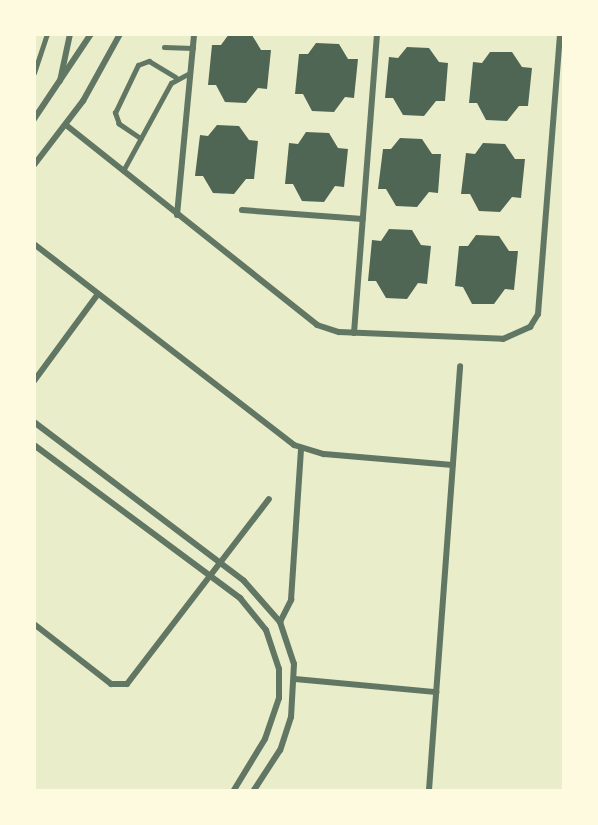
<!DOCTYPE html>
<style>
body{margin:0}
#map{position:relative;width:598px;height:825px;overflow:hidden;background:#e9edc9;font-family:Raleway,sans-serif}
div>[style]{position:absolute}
.building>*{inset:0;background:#4f6655}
.service>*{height:4.5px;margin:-2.25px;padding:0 2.25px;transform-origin:2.25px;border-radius:2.25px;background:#617663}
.minor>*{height:6px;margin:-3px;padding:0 3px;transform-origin:3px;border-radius:3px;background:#617663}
span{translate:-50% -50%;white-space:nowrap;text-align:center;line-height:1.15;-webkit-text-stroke:4.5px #fefae0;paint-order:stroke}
.frame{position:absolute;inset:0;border:36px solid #fefae0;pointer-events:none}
</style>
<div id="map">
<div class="building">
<div style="clip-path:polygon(229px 34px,252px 35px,261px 50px,271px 50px,267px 89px,258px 88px,246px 103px,225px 102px,216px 85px,208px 85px,212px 45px,221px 45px)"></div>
<div style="clip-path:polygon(316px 43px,339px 44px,348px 59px,358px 59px,354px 98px,345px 97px,334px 112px,312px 111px,303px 94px,295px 94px,299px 54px,308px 54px)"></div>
<div style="clip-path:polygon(407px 47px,429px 48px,439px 62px,448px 63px,445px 101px,436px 101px,424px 116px,403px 115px,393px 98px,385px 98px,389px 57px,398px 58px)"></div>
<div style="clip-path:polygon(490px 52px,512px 52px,522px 67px,532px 68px,528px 106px,519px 106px,507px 121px,486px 120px,477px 103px,469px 103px,473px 62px,482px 63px)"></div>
<div style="clip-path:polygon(217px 125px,239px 126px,249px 140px,258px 141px,254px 179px,246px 179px,234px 194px,213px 193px,203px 176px,195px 176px,200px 135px,208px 136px)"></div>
<div style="clip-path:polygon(306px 132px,329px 133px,338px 148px,348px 149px,344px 187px,335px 186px,324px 202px,302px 201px,293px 184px,285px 184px,289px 143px,298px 144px)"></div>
<div style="clip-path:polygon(400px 138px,422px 139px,432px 154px,441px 154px,438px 193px,429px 192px,417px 207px,396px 206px,386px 189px,378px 189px,383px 149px,391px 149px)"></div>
<div style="clip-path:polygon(483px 143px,505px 144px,515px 159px,525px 159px,521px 198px,512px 197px,500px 212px,479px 211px,470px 194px,461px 194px,466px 153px,475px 154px)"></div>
<div style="clip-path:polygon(389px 229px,412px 230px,421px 245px,431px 246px,427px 284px,418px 283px,407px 299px,386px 298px,376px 281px,368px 281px,372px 240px,381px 241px)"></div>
<div style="clip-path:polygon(476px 235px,499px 236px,509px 251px,518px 251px,514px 290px,505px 289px,494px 304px,472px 304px,463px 287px,455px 286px,459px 246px,468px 246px)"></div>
</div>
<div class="service">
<div style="left:164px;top:47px;width:29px;rotate:2deg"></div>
<div style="left:34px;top:73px;width:41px;rotate:-71.6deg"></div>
<div style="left:141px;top:139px;width:27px;rotate:-146deg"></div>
<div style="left:119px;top:124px;width:12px;rotate:-110deg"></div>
<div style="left:115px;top:113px;width:53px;rotate:-64.4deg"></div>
<div style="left:138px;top:65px;width:12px;rotate:-20deg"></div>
<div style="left:149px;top:61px;width:31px;rotate:31deg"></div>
<div style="left:123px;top:171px;width:100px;rotate:-61.4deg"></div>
<div style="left:171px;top:83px;width:21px;rotate:-28deg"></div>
</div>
<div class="minor">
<div style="left:60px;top:81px;width:48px;rotate:-78deg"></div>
<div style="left:34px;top:119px;width:102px;rotate:-56.2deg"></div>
<div style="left:66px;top:125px;width:321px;rotate:38.5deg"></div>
<div style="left:317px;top:325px;width:23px;rotate:18deg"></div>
<div style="left:339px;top:332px;width:164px;rotate:2.4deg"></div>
<div style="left:503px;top:339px;width:30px;rotate:-24deg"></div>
<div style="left:530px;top:327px;width:15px;rotate:-58deg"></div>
<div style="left:538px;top:314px;width:281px;rotate:-85.5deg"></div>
<div style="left:34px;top:165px;width:81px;rotate:-52.6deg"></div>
<div style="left:83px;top:101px;width:77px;rotate:-61.1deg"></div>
<div style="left:242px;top:210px;width:121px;rotate:4.3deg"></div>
<div style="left:177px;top:215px;width:182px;rotate:-84.6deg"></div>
<div style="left:34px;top:244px;width:329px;rotate:37.7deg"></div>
<div style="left:294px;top:445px;width:31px;rotate:17deg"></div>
<div style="left:324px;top:454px;width:129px;rotate:4.9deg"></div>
<div style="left:354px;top:333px;width:300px;rotate:-85.6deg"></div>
<div style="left:34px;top:381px;width:108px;rotate:-53.7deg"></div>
<div style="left:34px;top:422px;width:263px;rotate:37.1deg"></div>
<div style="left:244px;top:581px;width:55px;rotate:48.7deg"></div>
<div style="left:280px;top:622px;width:44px;rotate:71.6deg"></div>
<div style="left:294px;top:664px;width:53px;rotate:93.2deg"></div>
<div style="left:291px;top:717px;width:35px;rotate:108deg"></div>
<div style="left:280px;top:750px;width:48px;rotate:123deg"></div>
<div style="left:34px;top:445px;width:257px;rotate:36.6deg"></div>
<div style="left:240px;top:598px;width:41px;rotate:50.9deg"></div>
<div style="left:266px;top:630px;width:41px;rotate:71.6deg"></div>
<div style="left:279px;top:669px;width:29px;rotate:90deg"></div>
<div style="left:279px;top:698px;width:43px;rotate:108.9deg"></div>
<div style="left:265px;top:739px;width:60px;rotate:121.3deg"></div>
<div style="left:280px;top:622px;width:25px;rotate:-63deg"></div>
<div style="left:291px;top:600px;width:152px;rotate:-86.2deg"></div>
<div style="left:34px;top:624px;width:98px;rotate:37.9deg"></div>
<div style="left:111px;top:684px;width:16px"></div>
<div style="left:127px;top:684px;width:233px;rotate:-52.5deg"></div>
<div style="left:295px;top:679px;width:142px;rotate:5.3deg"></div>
<div style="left:429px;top:790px;width:425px;rotate:-85.8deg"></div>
</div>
<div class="frame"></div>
</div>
